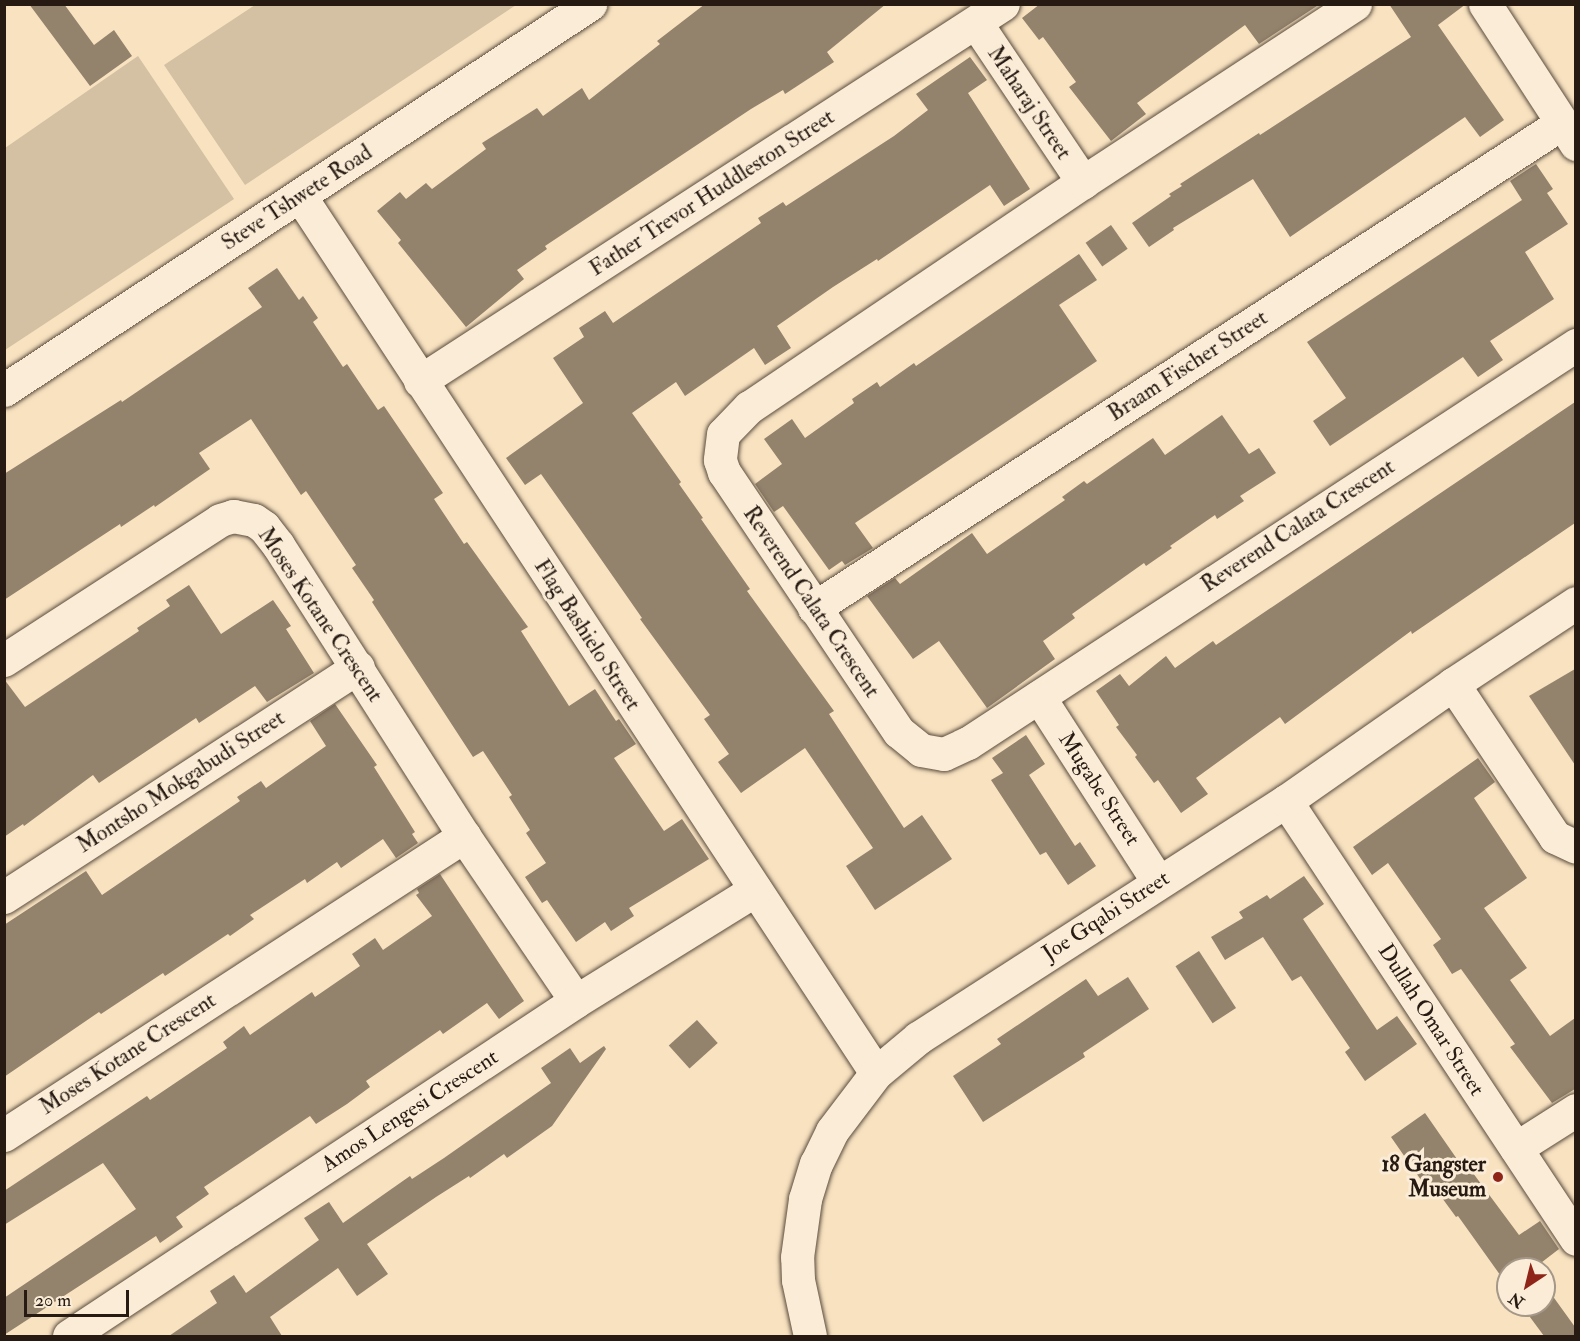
<!DOCTYPE html>
<style>
body{margin:0}
#map{position:relative;width:1580px;height:1341px;overflow:hidden;background:#f8e2c0;font-family:"IM FELL Double Pica",serif}
div>[style]{position:absolute}
.green>*{inset:0;background:#d4c0a2}
.building>*{inset:0;background:#93826c;transform-origin:0 0}
.roads{filter:drop-shadow(0 0 2px #5a4c3e) drop-shadow(0 0 2px #5a4c3e)}
.street>*{height:33px;margin:-16.5px;padding:0 16.5px;transform-origin:16.5px;border-radius:16.5px;background:#faecd6}
.dots>*{width:16px;height:16px;translate:-50% -50%;box-sizing:border-box;border:3px solid #faecd6;border-radius:50%}
span{translate:-50% -50%;white-space:nowrap;text-align:center;line-height:1.15;-webkit-text-stroke:6px #faecd6;paint-order:stroke}
.street-label{font-size:22px;color:#261a12}
.poi-label{font-size:22px;color:#261a12;font-weight:700}
.right{translate:-100% -50%;text-align:right}
.frame{position:absolute;inset:0;border:6px solid #261a12;pointer-events:none}
.north{position:absolute;left:1496px;top:1257px;width:60px;height:60px;box-sizing:border-box;background:#faecd6;border:2px solid #a59888;border-radius:50%;rotate:215deg;font-size:16px;font-weight:700;line-height:24px;text-align:center;color:#261a12}
.north::after{content:'';display:block;margin:auto;width:21px;height:27px;background:#8f2418;clip-path:polygon(50% 0,100% 100%,50% 72%,0 100%)}
.scale{position:absolute;left:24px;top:1290px;width:105px;height:27px;box-sizing:border-box;border:3px solid #261a12;border-top:0;padding-left:8px;font-size:18px;line-height:21px;white-space:nowrap;color:#261a12;-webkit-text-stroke:4px #faecd6;paint-order:stroke}
</style>
<div id="map">
<div class="green">
<div style="clip-path:polygon(255px 5px,255px 4px,516px 5px,245px 185px,164px 65px)"></div>
<div style="clip-path:polygon(138px 56px,234px 199px,5px 350px,5px 148px)"></div>
</div>
<div class="building">
<div style="clip-path:polygon(29px 4px,64px 4px,94px 45px,114px 30px,132px 56px,90px 86px)"></div>
<div style="clip-path:polygon(705px 4px,886px 4px,827px 52px,834px 62px,785px 94px,783px 90px,751px 109px,545px 246px,547px 249px,517px 270px,524px 279px,466px 327px,398px 243px,401px 240px,377px 211px,400px 192px,406px 199px,426px 183px,432px 189px,486px 149px,482px 143px,537px 108px,543px 116px,582px 88px,589px 100px,660px 44px,657px 41px)"></div>
<div style="clip-path:polygon(1040px 4px,1320px 4px,1259px 44px,1245px 25px,1137px 103px,1146px 114px,1111px 141px,1069px 87px,1076px 82px,1043px 37px,1039px 40px,1022px 18px)"></div>
<div style="clip-path:polygon(1389px 4px,1466px 4px,1438px 25px,1504px 120px,1480px 137px,1465px 117px,1290px 237px,1253px 179px,1173px 228px,1174px 230px,1149px 247px,1132px 223px,1171px 196px,1169px 194px,1182px 186px,1180px 184px,1259px 133px,1260px 135px,1411px 37px)"></div>
<div style="clip-path:polygon(970px 57px,987px 80px,968px 93px,1030px 189px,1004px 206px,990px 185px,878px 261px,877px 259px,833px 287px,777px 326px,791px 348px,765px 365px,754px 348px,685px 396px,676px 382px,632px 413px,681px 482px,679px 484px,703px 518px,701px 519px,750px 589px,747px 591px,834px 711px,829px 714px,904px 828px,922px 815px,952px 859px,875px 910px,846px 866px,873px 848px,805px 748px,741px 793px,718px 762px,729px 754px,704px 719px,710px 715px,640px 619px,642px 618px,575px 522px,541px 474px,525px 485px,506px 458px,583px 403px,553px 358px,584px 337px,579px 328px,605px 311px,613px 323px,761px 223px,758px 218px,783px 202px,786px 206px,894px 136px,928px 110px,916px 94px)"></div>
<div style="clip-path:polygon(1536px 164px,1553px 189px,1547px 193px,1568px 224px,1525px 252px,1554px 299px,1490px 341px,1503px 360px,1478px 377px,1463px 357px,1330px 446px,1313px 421px,1346px 398px,1307px 342px,1522px 200px,1510px 181px)"></div>
<div style="left:1111px;top:225px;width:29px;height:31px;rotate:55deg"></div>
<div style="clip-path:polygon(1079px 254px,1097px 280px,1059px 305px,1097px 361px,855px 523px,873px 548px,845px 565px,842px 561px,829px 570px,783px 506px,774px 512px,755px 484px,782px 464px,764px 439px,792px 419px,805px 438px,854px 403px,852px 399px,877px 382px,880px 387px,914px 363px,916px 366px)"></div>
<div style="clip-path:polygon(277px 268px,299px 300px,303px 296px,318px 318px,313px 322px,343px 367px,347px 364px,378px 410px,384px 406px,443px 493px,434px 499px,464px 544px,467px 542px,528px 627px,521px 631px,569px 706px,595px 689px,616px 721px,619px 719px,636px 744px,614px 758px,664px 831px,682px 819px,709px 859px,629px 908px,634px 916px,611px 931px,605px 922px,576px 942px,547px 900px,542px 903px,525px 877px,546px 863px,526px 833px,530px 830px,509px 797px,512px 795px,483px 751px,473px 757px,372px 602px,374px 600px,352px 568px,356px 565px,306px 491px,301px 495px,251px 419px,199px 453px,210px 469px,155px 507px,154px 505px,121px 527px,120px 524px,4px 600px,4px 474px,121px 400px,122px 402px,262px 307px,248px 288px)"></div>
<div style="clip-path:polygon(1575px 402px,1575px 523px,1412px 634px,1411px 631px,1285px 724px,1280px 717px,1196px 778px,1208px 794px,1181px 813px,1158px 780px,1154px 783px,1135px 757px,1137px 755px,1116px 727px,1119px 725px,1096px 691px,1120px 674px,1129px 686px,1166px 656px,1175px 668px,1213px 641px,1216px 645px)"></div>
<div style="clip-path:polygon(1222px 415px,1249px 454px,1259px 448px,1276px 473px,1240px 496px,1244px 501px,1217px 519px,1215px 515px,1170px 546px,1172px 548px,1146px 566px,1144px 563px,1072px 614px,1075px 618px,1043px 641px,1055px 659px,987px 708px,939px 641px,913px 659px,867px 596px,895px 578px,900px 584px,972px 533px,987px 554px,1065px 500px,1062px 497px,1084px 481px,1087px 484px,1153px 438px,1165px 455px)"></div>
<div style="clip-path:polygon(189px 585px,221px 634px,273px 600px,291px 626px,286px 629px,314px 673px,267px 702px,255px 686px,199px 723px,196px 718px,99px 783px,93px 775px,24px 826px,23px 824px,4px 837px,4px 679px,25px 707px,139px 631px,137px 628px,170px 606px,166px 600px)"></div>
<div style="clip-path:polygon(1575px 669px,1575px 765px,1529px 696px)"></div>
<div style="clip-path:polygon(335px 704px,377px 765px,374px 767px,415px 832px,412px 834px,418px 843px,396px 858px,383px 839px,341px 868px,337px 862px,307px 883px,305px 879px,250px 915px,254px 919px,230px 936px,228px 934px,165px 976px,163px 973px,101px 1014px,99px 1012px,4px 1077px,4px 925px,86px 871px,102px 895px,240px 801px,237px 797px,261px 781px,266px 788px,326px 746px,310px 721px)"></div>
<div style="clip-path:polygon(1026px 735px,1045px 764px,1029px 775px,1075px 846px,1080px 842px,1096px 866px,1068px 885px,1046px 852px,1040px 855px,991px 780px,1003px 773px,992px 758px)"></div>
<div style="clip-path:polygon(1478px 758px,1495px 782px,1474px 798px,1527px 878px,1484px 908px,1527px 968px,1510px 980px,1550px 1036px,1575px 1018px,1575px 1089px,1552px 1103px,1510px 1047px,1515px 1044px,1461px 969px,1452px 974px,1433px 945px,1441px 939px,1388px 863px,1372px 875px,1353px 847px)"></div>
<div style="clip-path:polygon(440px 874px,524px 1001px,499px 1019px,487px 1003px,443px 1034px,440px 1030px,366px 1081px,370px 1087px,347px 1104px,316px 1124px,310px 1116px,204px 1187px,209px 1194px,176px 1217px,183px 1227px,160px 1243px,156px 1236px,4px 1335px,4px 1298px,136px 1209px,103px 1163px,4px 1225px,4px 1191px,147px 1096px,150px 1100px,227px 1048px,223px 1042px,244px 1026px,250px 1035px,312px 992px,315px 997px,360px 966px,352px 954px,375px 938px,383px 950px,432px 916px,416px 895px,419px 893px,417px 889px)"></div>
<div style="clip-path:polygon(1304px 876px,1324px 904px,1303px 919px,1377px 1030px,1397px 1016px,1417px 1044px,1365px 1081px,1345px 1052px,1350px 1048px,1301px 976px,1292px 981px,1263px 937px,1225px 960px,1211px 937px,1243px 918px,1239px 912px,1267px 895px,1270px 899px)"></div>
<div style="left:1199px;top:951px;width:68px;height:28px;rotate:57deg"></div>
<div style="clip-path:polygon(1128px 977px,1149px 1009px,1083px 1053px,1085px 1057px,983px 1122px,953px 1076px,1001px 1044px,997px 1039px,1086px 979px,1098px 996px)"></div>
<div style="left:697px;top:1020px;width:31px;height:38px;rotate:48deg"></div>
<div style="clip-path:polygon(604px 1046px,606px 1049px,552px 1126px,507px 1158px,504px 1154px,470px 1178px,469px 1176px,436px 1197px,367px 1244px,388px 1274px,357px 1296px,338px 1268px,270px 1317px,282px 1336px,169px 1336px,217px 1303px,210px 1291px,234px 1275px,246px 1293px,319px 1240px,304px 1218px,329px 1202px,343px 1223px,410px 1176px,412px 1179px,444px 1158px,551px 1083px,541px 1068px,570px 1048px,580px 1063px)"></div>
<div style="clip-path:polygon(1425px 1113px,1466px 1172px,1470px 1169px,1519px 1235px,1540px 1221px,1559px 1249px,1533px 1269px,1508px 1269px,1508px 1286px,1458px 1216px,1456px 1217px,1426px 1176px,1421px 1180px,1391px 1137px)"></div>
<div style="clip-path:polygon(1544px 1284px,1575px 1327px,1575px 1336px,1544px 1336px,1521px 1305px,1544px 1305px)"></div>
</div>
<div class="roads">
<div class="street">
<div style="left:1355px;top:4px;width:325px;rotate:146.8deg"></div>
<div style="left:1083px;top:182px;width:403px;rotate:146deg"></div>
<div style="left:749px;top:407px;width:37px;rotate:134deg"></div>
<div style="left:723px;top:434px;width:26px;rotate:97deg"></div>
<div style="left:720px;top:460px;width:13px;rotate:72deg"></div>
<div style="left:724px;top:472px;width:313px;rotate:56.1deg"></div>
<div style="left:899px;top:732px;width:28px;rotate:39deg"></div>
<div style="left:921px;top:750px;width:23px;rotate:10deg"></div>
<div style="left:944px;top:754px;width:26px;rotate:-25deg"></div>
<div style="left:968px;top:743px;width:727px;rotate:-33.21deg"></div>
<div style="left:1485px;top:4px;width:167px;rotate:57deg"></div>
<div style="left:976px;top:23px;width:192px;rotate:56.1deg"></div>
<div style="left:300px;top:196px;width:1049px;rotate:56.7deg"></div>
<div style="left:420px;top:381px;width:694px;rotate:-32.89deg"></div>
<div style="left:4px;top:390px;width:702px;rotate:-33.37deg"></div>
<div style="left:814px;top:608px;width:891px;rotate:-32.96deg"></div>
<div style="left:4px;top:660px;width:257px;rotate:-32.9deg"></div>
<div style="left:220px;top:520px;width:14px;rotate:-17deg"></div>
<div style="left:233px;top:516px;width:21px;rotate:11deg"></div>
<div style="left:254px;top:520px;width:12px;rotate:35deg"></div>
<div style="left:264px;top:527px;width:23px;rotate:52deg"></div>
<div style="left:278px;top:545px;width:345px;rotate:57.4deg"></div>
<div style="left:464px;top:836px;width:199px;rotate:55.8deg"></div>
<div style="left:1453px;top:684px;width:184px;rotate:56.3deg"></div>
<div style="left:1555px;top:837px;width:23px;rotate:25deg"></div>
<div style="left:1039px;top:697px;width:220px;rotate:57.2deg"></div>
<div style="left:1286px;top:801px;width:525px;rotate:56.49deg"></div>
<div style="left:4px;top:897px;width:422px;rotate:-33deg"></div>
<div style="left:4px;top:1135px;width:549px;rotate:-33.02deg"></div>
<div style="left:1516px;top:1148px;width:71px;rotate:-32.3deg"></div>
<div style="left:69px;top:1336px;width:608px;rotate:-33.45deg"></div>
<div style="left:576px;top:1001px;width:211px;rotate:-31.8deg"></div>
<div style="left:810px;top:1336px;width:57px;rotate:-102.1deg"></div>
<div style="left:798px;top:1280px;width:23px;rotate:-92deg"></div>
<div style="left:797px;top:1257px;width:59px;rotate:-82.1deg"></div>
<div style="left:805px;top:1199px;width:37px;rotate:-73deg"></div>
<div style="left:816px;top:1164px;width:37px;rotate:-64deg"></div>
<div style="left:832px;top:1131px;width:73px;rotate:-52.8deg"></div>
<div style="left:876px;top:1073px;width:55px;rotate:-39.8deg"></div>
<div style="left:918px;top:1038px;width:438px;rotate:-32.8deg"></div>
<div style="left:1286px;top:801px;width:204px;rotate:-35deg"></div>
<div style="left:1453px;top:684px;width:147px;rotate:-33.4deg"></div>
</div>
</div>
<div class="dots">
<div style="left:1498px;top:1177px;background:#8f2418"></div>
</div>
<div class="street-label">
<span style="left:1029px;top:103px;rotate:56deg">Maharaj Street</span>
<span style="left:712px;top:193px;rotate:-33deg">Father Trevor Huddleston Street</span>
<span style="left:297px;top:198px;rotate:-33deg">Steve Tshwete Road</span>
<span style="left:1188px;top:366px;rotate:-33deg">Braam Fischer Street</span>
<span style="left:1298px;top:526px;rotate:-33deg">Reverend Calata Crescent</span>
<span style="left:811px;top:602px;rotate:56deg">Reverend Calata Crescent</span>
<span style="left:320px;top:615px;rotate:56deg">Moses Kotane Crescent</span>
<span style="left:587px;top:635px;rotate:57deg">Flag Bashielo Street</span>
<span style="left:181px;top:782px;rotate:-33deg">Montsho Mokgabudi Street</span>
<span style="left:1099px;top:789px;rotate:57deg">Mugabe Street</span>
<span style="left:1106px;top:916px;rotate:-33deg">Joe Gqabi Street</span>
<span style="left:1431px;top:1020px;rotate:57deg">Dullah Omar Street</span>
<span style="left:128px;top:1054px;rotate:-33deg">Moses Kotane Crescent</span>
<span style="left:410px;top:1111px;rotate:-33deg">Amos Lengesi Crescent</span>
</div>
<div class="poi-label">
<span class="right" style="left:1486px;top:1177px">18 Gangster<br>Museum</span>
</div>
<div class="frame"></div>
<div class="north">N</div>
<div class="scale">20 m</div>
</div>
